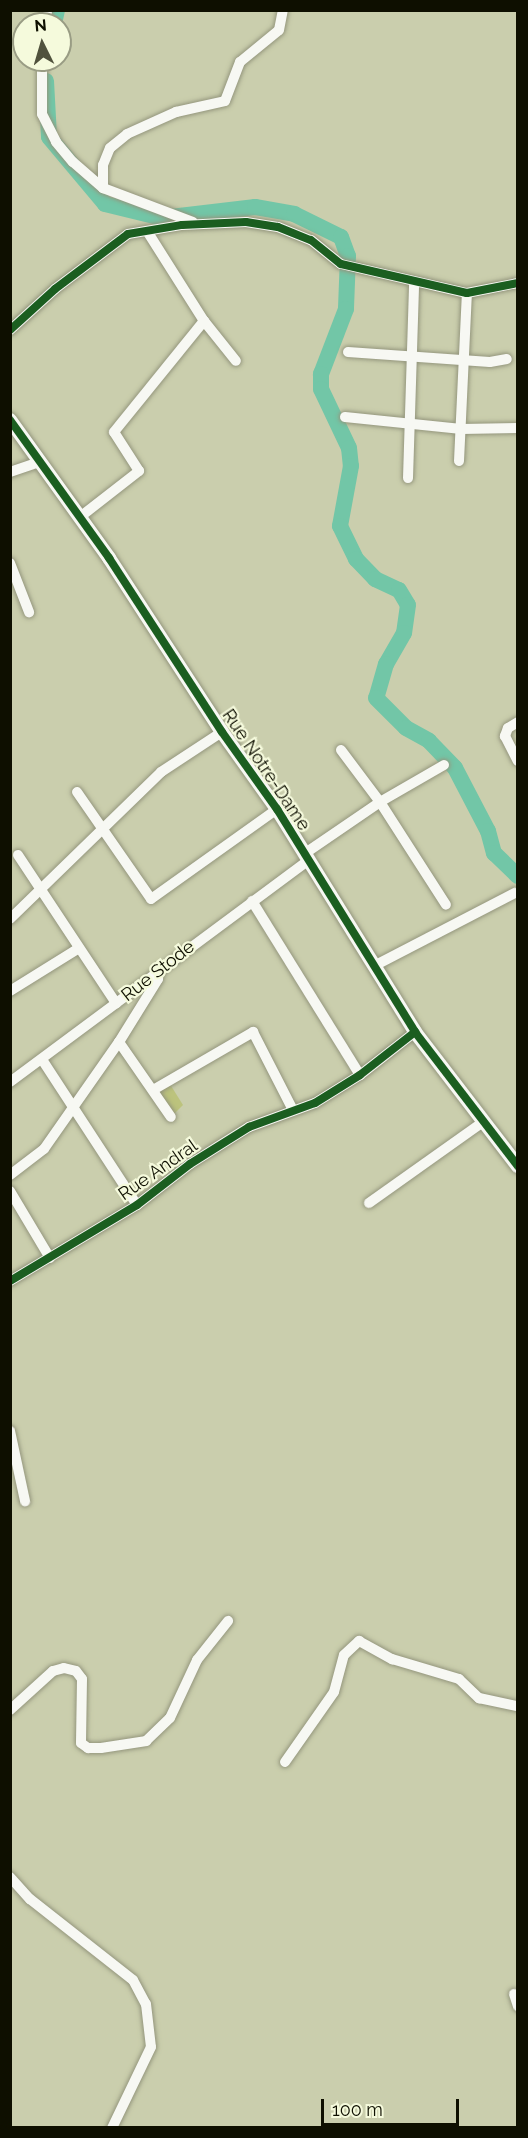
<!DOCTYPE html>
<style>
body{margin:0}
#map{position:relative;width:528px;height:2138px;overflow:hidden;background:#cacead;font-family:Raleway,sans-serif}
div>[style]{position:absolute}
.green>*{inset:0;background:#bcc37d}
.river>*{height:16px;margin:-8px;padding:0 8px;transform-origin:8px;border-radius:8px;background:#72c6a7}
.roads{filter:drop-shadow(0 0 2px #94967d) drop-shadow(0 0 2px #94967d)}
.minor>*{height:10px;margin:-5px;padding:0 5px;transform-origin:5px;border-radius:5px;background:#f7f8f3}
.tertiary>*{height:14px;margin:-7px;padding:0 7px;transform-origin:7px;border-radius:7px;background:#f7f8f3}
.cycleway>*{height:8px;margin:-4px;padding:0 4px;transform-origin:4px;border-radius:4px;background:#1b5e20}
span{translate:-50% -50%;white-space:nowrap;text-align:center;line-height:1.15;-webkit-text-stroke:4.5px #f5fadc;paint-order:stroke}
.street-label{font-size:18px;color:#0e0f00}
.frame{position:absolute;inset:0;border:12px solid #0e0f00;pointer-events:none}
.north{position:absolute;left:12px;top:12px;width:60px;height:60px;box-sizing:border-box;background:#f5fadc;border:2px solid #999c84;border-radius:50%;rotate:355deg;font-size:16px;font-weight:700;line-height:24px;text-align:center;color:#0e0f00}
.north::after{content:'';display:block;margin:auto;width:21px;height:27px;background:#50523d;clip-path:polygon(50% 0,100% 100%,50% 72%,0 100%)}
.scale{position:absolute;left:321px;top:2099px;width:138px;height:27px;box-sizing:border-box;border:3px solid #0e0f00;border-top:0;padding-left:8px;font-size:18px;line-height:21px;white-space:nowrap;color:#0e0f00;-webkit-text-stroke:4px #f5fadc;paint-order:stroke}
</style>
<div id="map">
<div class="green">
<div style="clip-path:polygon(168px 1081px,183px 1105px,171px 1117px,153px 1090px)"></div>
</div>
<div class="river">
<div style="left:54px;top:24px;width:14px;rotate:-78deg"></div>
<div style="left:46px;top:81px;width:56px;rotate:86.9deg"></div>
<div style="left:49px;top:137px;width:87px;rotate:50.1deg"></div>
<div style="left:105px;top:204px;width:59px;rotate:13.8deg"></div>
<div style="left:162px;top:218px;width:94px;rotate:-6.7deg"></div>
<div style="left:255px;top:207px;width:40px;rotate:10deg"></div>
<div style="left:294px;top:214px;width:52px;rotate:26.1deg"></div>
<div style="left:341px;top:237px;width:20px;rotate:70deg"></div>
<div style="left:348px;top:256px;width:53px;rotate:92.2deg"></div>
<div style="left:346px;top:309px;width:70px;rotate:111deg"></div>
<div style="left:321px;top:374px;width:15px;rotate:90deg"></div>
<div style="left:321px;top:389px;width:65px;rotate:64.6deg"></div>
<div style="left:349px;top:448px;width:18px;rotate:84deg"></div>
<div style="left:351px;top:466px;width:61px;rotate:100.4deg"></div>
<div style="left:340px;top:526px;width:37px;rotate:64deg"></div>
<div style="left:356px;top:559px;width:28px;rotate:46deg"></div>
<div style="left:375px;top:579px;width:26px;rotate:25deg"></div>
<div style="left:399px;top:590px;width:17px;rotate:59deg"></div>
<div style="left:408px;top:605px;width:28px;rotate:98deg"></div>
<div style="left:404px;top:633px;width:36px;rotate:120deg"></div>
<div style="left:386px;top:664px;width:35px;rotate:106deg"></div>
<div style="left:376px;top:698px;width:42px;rotate:45deg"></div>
<div style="left:406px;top:728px;width:26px;rotate:29deg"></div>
<div style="left:429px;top:741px;width:37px;rotate:46deg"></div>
<div style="left:455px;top:768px;width:71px;rotate:62.4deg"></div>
<div style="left:488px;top:831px;width:23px;rotate:75deg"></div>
<div style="left:494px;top:853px;width:33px;rotate:44deg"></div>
</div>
<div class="roads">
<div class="minor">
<div style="left:46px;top:24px;width:14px;rotate:-86deg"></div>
<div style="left:42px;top:60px;width:54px;rotate:90deg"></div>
<div style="left:42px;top:114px;width:31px;rotate:63deg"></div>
<div style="left:56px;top:142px;width:26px;rotate:50deg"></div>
<div style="left:73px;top:162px;width:40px;rotate:41deg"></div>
<div style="left:103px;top:188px;width:96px;rotate:20.7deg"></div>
<div style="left:103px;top:188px;width:23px;rotate:-90deg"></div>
<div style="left:103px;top:165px;width:18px;rotate:-68deg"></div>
<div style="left:110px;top:148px;width:22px;rotate:-39deg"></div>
<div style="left:127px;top:134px;width:54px;rotate:-24.2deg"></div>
<div style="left:176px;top:112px;width:50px;rotate:-12.7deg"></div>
<div style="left:225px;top:101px;width:42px;rotate:-69deg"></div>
<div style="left:240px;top:62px;width:50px;rotate:-39.4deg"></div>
<div style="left:279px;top:30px;width:20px;rotate:-79deg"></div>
<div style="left:147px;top:231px;width:107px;rotate:57.7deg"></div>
<div style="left:204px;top:321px;width:51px;rotate:51.3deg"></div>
<div style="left:10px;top:330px;width:61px;rotate:-42.3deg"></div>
<div style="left:55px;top:289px;width:91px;rotate:-37deg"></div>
<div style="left:128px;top:234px;width:55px;rotate:-9.5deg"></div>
<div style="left:182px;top:225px;width:64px;rotate:-2.7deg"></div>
<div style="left:246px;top:222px;width:32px;rotate:9deg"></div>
<div style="left:278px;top:227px;width:35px;rotate:22deg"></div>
<div style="left:311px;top:240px;width:38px;rotate:39deg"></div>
<div style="left:341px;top:264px;width:129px;rotate:13deg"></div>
<div style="left:467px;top:293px;width:52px;rotate:-11.1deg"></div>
<div style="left:348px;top:352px;width:142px;rotate:4deg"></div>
<div style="left:490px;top:362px;width:17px;rotate:-10deg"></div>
<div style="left:345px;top:417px;width:117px;rotate:5.9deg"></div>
<div style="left:461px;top:429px;width:57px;rotate:-1deg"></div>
<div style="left:459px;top:461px;width:168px;rotate:-87.3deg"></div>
<div style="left:10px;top:472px;width:31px;rotate:-19deg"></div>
<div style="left:408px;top:478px;width:196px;rotate:-88.2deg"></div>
<div style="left:80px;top:517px;width:75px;rotate:-37.9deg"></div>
<div style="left:139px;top:471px;width:46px;rotate:-122.7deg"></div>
<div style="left:114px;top:432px;width:143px;rotate:-51deg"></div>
<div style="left:10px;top:563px;width:53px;rotate:68.8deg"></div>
<div style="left:518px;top:722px;width:12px;rotate:149deg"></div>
<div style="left:508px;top:728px;width:9px;rotate:111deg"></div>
<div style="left:505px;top:736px;width:28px;rotate:63deg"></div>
<div style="left:444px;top:765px;width:74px;rotate:150deg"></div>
<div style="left:380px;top:802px;width:122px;rotate:57.3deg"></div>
<div style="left:77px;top:792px;width:130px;rotate:55.3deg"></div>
<div style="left:151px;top:899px;width:155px;rotate:-35.5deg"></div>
<div style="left:304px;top:854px;width:92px;rotate:-34.4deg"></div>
<div style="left:380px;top:802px;width:65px;rotate:-126.9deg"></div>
<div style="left:18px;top:855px;width:178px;rotate:56.5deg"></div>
<div style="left:252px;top:901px;width:205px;rotate:58.2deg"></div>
<div style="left:10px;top:919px;width:211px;rotate:-44.2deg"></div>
<div style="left:161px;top:772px;width:73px;rotate:-33.3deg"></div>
<div style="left:374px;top:966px;width:159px;rotate:-27.4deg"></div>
<div style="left:10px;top:991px;width:81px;rotate:-31.9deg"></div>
<div style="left:119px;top:1042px;width:91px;rotate:55.3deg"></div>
<div style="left:43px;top:1061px;width:172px;rotate:56.9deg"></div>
<div style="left:10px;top:1082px;width:371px;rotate:-36.6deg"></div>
<div style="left:153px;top:1090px;width:116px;rotate:-30.1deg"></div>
<div style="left:253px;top:1032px;width:88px;rotate:62.9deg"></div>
<div style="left:10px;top:1175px;width:43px;rotate:-37.4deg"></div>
<div style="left:44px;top:1149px;width:131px;rotate:-55deg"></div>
<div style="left:119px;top:1042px;width:74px;rotate:-58.2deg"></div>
<div style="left:158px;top:979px;width:10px;rotate:-84deg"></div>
<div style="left:10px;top:1191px;width:78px;rotate:59.2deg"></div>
<div style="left:369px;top:1203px;width:140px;rotate:-35.4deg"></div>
<div style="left:10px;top:1281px;width:148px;rotate:-30.9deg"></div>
<div style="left:137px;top:1205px;width:67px;rotate:-37.7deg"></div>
<div style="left:190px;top:1164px;width:70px;rotate:-32.1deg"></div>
<div style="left:249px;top:1127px;width:70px;rotate:-20deg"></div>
<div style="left:315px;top:1103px;width:53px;rotate:-31.9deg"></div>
<div style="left:360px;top:1075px;width:70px;rotate:-38deg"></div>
<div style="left:10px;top:1431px;width:72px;rotate:77.9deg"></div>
<div style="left:10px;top:1710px;width:58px;rotate:-42.2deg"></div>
<div style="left:53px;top:1671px;width:11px;rotate:-15deg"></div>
<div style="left:64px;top:1668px;width:12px;rotate:14deg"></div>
<div style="left:76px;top:1671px;width:10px;rotate:53deg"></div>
<div style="left:82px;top:1679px;width:64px;rotate:90.9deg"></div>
<div style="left:81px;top:1743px;width:9px;rotate:36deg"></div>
<div style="left:88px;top:1748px;width:13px"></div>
<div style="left:101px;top:1748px;width:46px;rotate:-8.8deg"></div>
<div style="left:146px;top:1741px;width:33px;rotate:-44deg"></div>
<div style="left:170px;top:1718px;width:64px;rotate:-65deg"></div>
<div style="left:197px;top:1660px;width:50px;rotate:-51.5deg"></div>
<div style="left:285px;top:1762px;width:85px;rotate:-55deg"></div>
<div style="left:334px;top:1692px;width:38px;rotate:-75deg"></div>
<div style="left:344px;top:1655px;width:21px;rotate:-43deg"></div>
<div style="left:359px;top:1641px;width:38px;rotate:29deg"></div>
<div style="left:392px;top:1659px;width:70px;rotate:16.6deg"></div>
<div style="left:459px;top:1679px;width:28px;rotate:44deg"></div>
<div style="left:479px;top:1698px;width:40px;rotate:12deg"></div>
<div style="left:10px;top:1877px;width:30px;rotate:48deg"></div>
<div style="left:30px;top:1899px;width:131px;rotate:38.2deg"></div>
<div style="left:133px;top:1980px;width:27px;rotate:62deg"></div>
<div style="left:146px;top:2004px;width:43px;rotate:83.4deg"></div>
<div style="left:151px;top:2047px;width:90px;rotate:115.7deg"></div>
<div style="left:514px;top:1994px;width:13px;rotate:72deg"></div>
</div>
<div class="tertiary">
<div style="left:10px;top:420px;width:170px;rotate:54.3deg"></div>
<div style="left:109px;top:558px;width:207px;rotate:57deg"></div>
<div style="left:222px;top:732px;width:95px;rotate:54.5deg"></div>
<div style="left:277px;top:809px;width:262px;rotate:58.2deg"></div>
<div style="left:415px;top:1032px;width:169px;rotate:52.5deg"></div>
</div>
</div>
<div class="cycleway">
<div style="left:10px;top:330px;width:61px;rotate:-42.3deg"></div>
<div style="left:55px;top:289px;width:91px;rotate:-37deg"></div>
<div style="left:128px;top:234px;width:55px;rotate:-9.5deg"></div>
<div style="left:182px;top:225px;width:64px;rotate:-2.7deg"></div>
<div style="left:246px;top:222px;width:32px;rotate:9deg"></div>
<div style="left:278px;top:227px;width:35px;rotate:22deg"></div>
<div style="left:311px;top:240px;width:38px;rotate:39deg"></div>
<div style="left:341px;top:264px;width:129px;rotate:13deg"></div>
<div style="left:467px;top:293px;width:52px;rotate:-11.1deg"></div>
<div style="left:10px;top:420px;width:170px;rotate:54.3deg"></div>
<div style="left:109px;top:558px;width:207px;rotate:57deg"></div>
<div style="left:222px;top:732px;width:95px;rotate:54.5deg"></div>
<div style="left:277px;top:809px;width:262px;rotate:58.2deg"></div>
<div style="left:415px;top:1032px;width:169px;rotate:52.5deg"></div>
<div style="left:10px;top:1281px;width:148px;rotate:-30.9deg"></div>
<div style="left:137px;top:1205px;width:67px;rotate:-37.7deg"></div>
<div style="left:190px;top:1164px;width:70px;rotate:-32.1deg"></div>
<div style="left:249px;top:1127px;width:70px;rotate:-20deg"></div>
<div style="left:315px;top:1103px;width:53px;rotate:-31.9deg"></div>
<div style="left:360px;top:1075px;width:70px;rotate:-38deg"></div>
</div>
<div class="street-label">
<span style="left:266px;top:770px;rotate:56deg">Rue Notre-Dame</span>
<span style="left:158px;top:971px;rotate:-38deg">Rue Stode</span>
<span style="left:158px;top:1170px;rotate:-35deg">Rue Andral</span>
</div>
<div class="frame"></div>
<div class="north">N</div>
<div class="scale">100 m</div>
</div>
